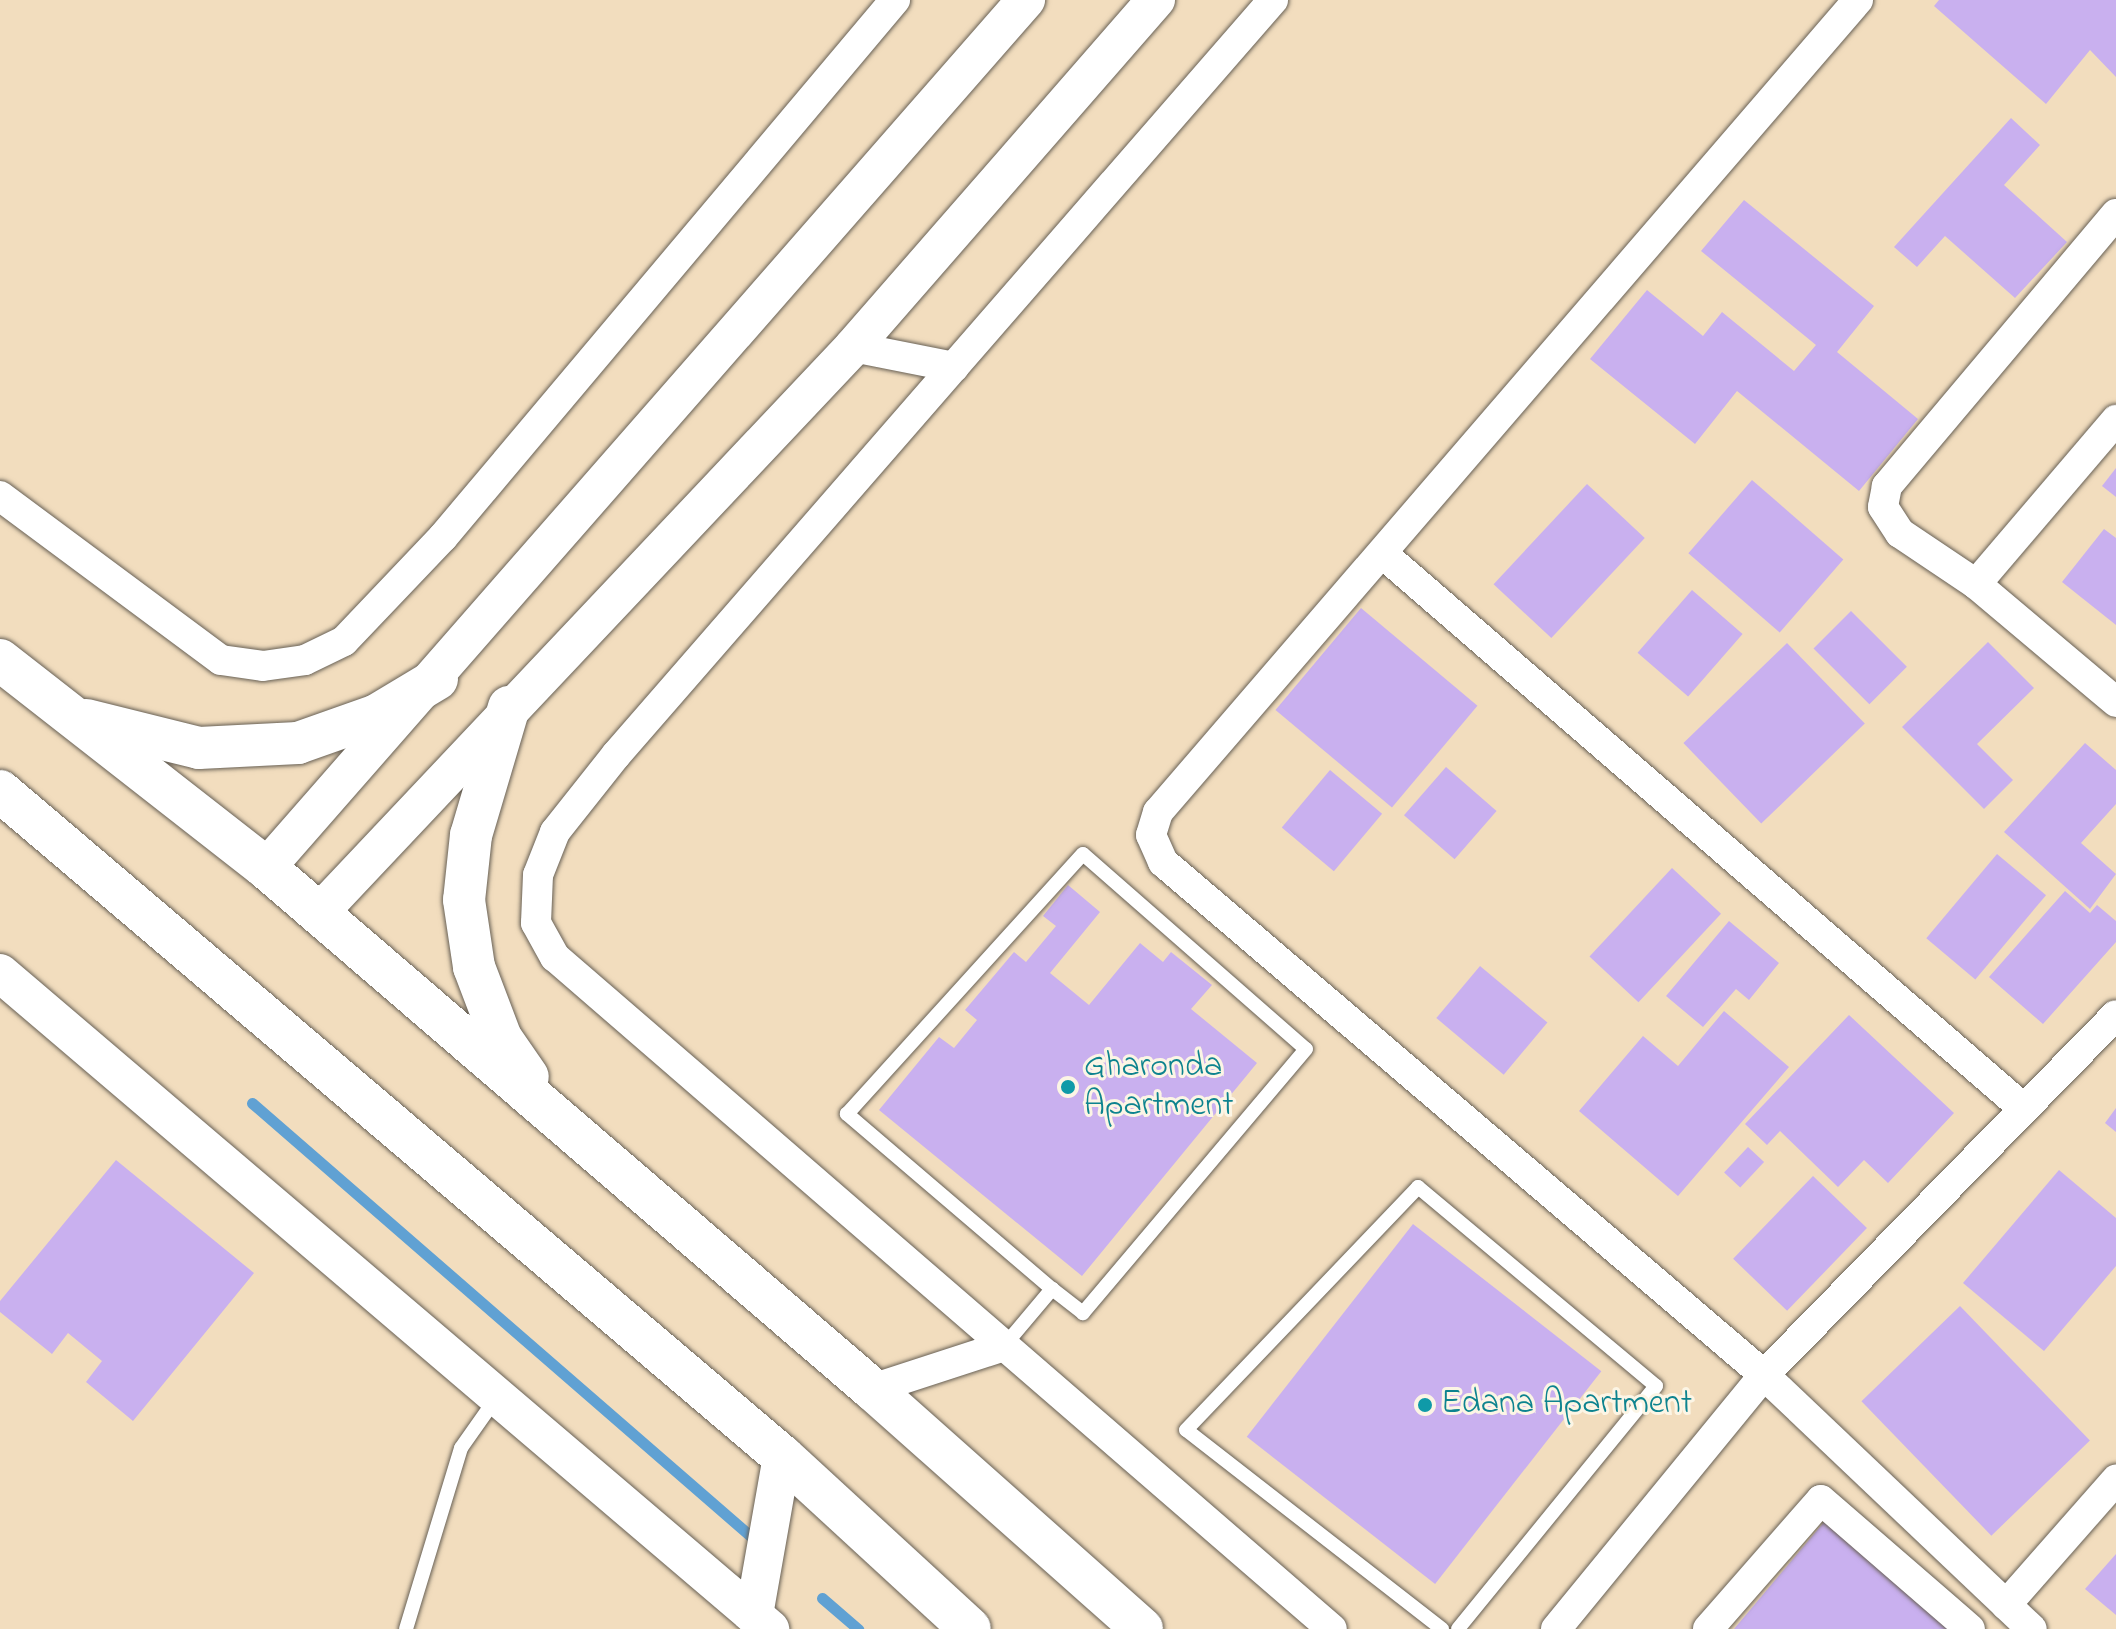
<!DOCTYPE html>
<style>
body{margin:0}
#map{position:relative;width:2116px;height:1629px;overflow:hidden;background:#f2ddbe;font-family:"Indie Flower",sans-serif}
div>[style]{position:absolute}
.stream>*{height:11px;margin:-5.5px;padding:0 5.5px;transform-origin:5.5px;border-radius:5.5px;background:#60a1d3}
.building>*{inset:0;background:#c9b0ef;transform-origin:0 0}
.roads{filter:drop-shadow(0 0 2px #676055) drop-shadow(0 0 2px #676055)}
.service>*{height:14px;margin:-7px;padding:0 7px;transform-origin:7px;border-radius:7px;background:#fff}
.minor>*{height:30px;margin:-15px;padding:0 15px;transform-origin:15px;border-radius:15px;background:#fff}
.tertiary>*{height:38px;margin:-19px;padding:0 19px;transform-origin:19px;border-radius:19px;background:#fff}
.secondary>*{height:42px;margin:-21px;padding:0 21px;transform-origin:21px;border-radius:21px;background:#fff}
.dots>*{width:22px;height:22px;translate:-50% -50%;box-sizing:border-box;border:4px solid #fcf5e5;border-radius:50%}
span{translate:-50% -50%;white-space:nowrap;text-align:center;line-height:1.15;-webkit-text-stroke:6px #fcf5e5;paint-order:stroke}
.culture-label{font-size:34px;color:#0d838f}
.left{translate:0 -50%;text-align:left}
</style>
<div id="map">
<div class="stream">
<div style="left:252px;top:1103px;width:665px;rotate:40.98deg"></div>
<div style="left:822px;top:1598px;width:48px;rotate:40.7deg"></div>
</div>
<div class="building">
<div style="clip-path:polygon(1939px 0,2116px 0,2116px 77px,2090px 50px,2046px 104px,1934px 6px)"></div>
<div style="clip-path:polygon(2011px 118px,2040px 145px,2004px 185px,2067px 242px,2015px 298px,1945px 236px,1917px 267px,1894px 247px)"></div>
<div style="clip-path:polygon(1744px 200px,1874px 306px,1837px 352px,1918px 419px,1859px 491px,1737px 391px,1695px 444px,1590px 359px,1647px 290px,1703px 336px,1722px 312px,1794px 371px,1816px 345px,1701px 251px)"></div>
<div style="clip-path:polygon(2116px 468px,2116px 497px,2102px 486px)"></div>
<div style="left:1752px;top:480px;width:121px;height:97px;rotate:41deg"></div>
<div style="left:1587px;top:484px;width:79px;height:137px;rotate:43deg"></div>
<div style="clip-path:polygon(2104px 529px,2116px 538px,2116px 625px,2062px 582px)"></div>
<div style="left:1692px;top:590px;width:67px;height:83px;rotate:41deg"></div>
<div style="left:1361px;top:608px;width:152px;height:133px;rotate:40deg"></div>
<div style="left:1851px;top:611px;width:79px;height:53px;rotate:45deg"></div>
<div style="clip-path:polygon(1988px 642px,2034px 688px,1977px 744px,2013px 780px,1984px 809px,1902px 727px)"></div>
<div style="left:1787px;top:643px;width:112px;height:144px;rotate:46deg"></div>
<div style="clip-path:polygon(2085px 743px,2116px 770px,2116px 804px,2081px 843px,2116px 874px,2090px 909px,2004px 832px)"></div>
<div style="left:1446px;top:767px;width:67px;height:64px;rotate:41deg"></div>
<div style="left:1330px;top:770px;width:68px;height:75px;rotate:40deg"></div>
<div style="left:1997px;top:854px;width:64px;height:110px;rotate:40deg"></div>
<div style="left:1672px;top:868px;width:67px;height:121px;rotate:43deg"></div>
<div style="clip-path:polygon(1068px 885px,1100px 912px,1050px 973px,1089px 1005px,1140px 943px,1163px 962px,1171px 952px,1212px 985px,1191px 1009px,1257px 1063px,1082px 1276px,879px 1110px,939px 1037px,954px 1048px,977px 1020px,965px 1010px,1014px 952px,1026px 962px,1056px 926px,1043px 916px)"></div>
<div style="clip-path:polygon(2065px 891px,2090px 913px,2097px 905px,2116px 921px,2116px 942px,2043px 1024px,1989px 977px)"></div>
<div style="clip-path:polygon(1729px 921px,1779px 963px,1749px 1000px,1736px 989px,1703px 1027px,1666px 996px)"></div>
<div style="left:1480px;top:966px;width:88px;height:68px;rotate:40deg"></div>
<div style="clip-path:polygon(1724px 1011px,1789px 1067px,1678px 1196px,1579px 1111px,1643px 1036px,1678px 1066px)"></div>
<div style="clip-path:polygon(1849px 1015px,1954px 1113px,1888px 1183px,1864px 1160px,1838px 1187px,1780px 1131px,1767px 1145px,1745px 1124px)"></div>
<div style="clip-path:polygon(2116px 1108px,2116px 1132px,2105px 1123px)"></div>
<div style="left:1748px;top:1147px;width:22px;height:35px;rotate:43deg"></div>
<div style="clip-path:polygon(116px 1160px,254px 1273px,133px 1421px,86px 1382px,102px 1361px,68px 1333px,52px 1354px,0 1312px,0 1301px)"></div>
<div style="clip-path:polygon(2059px 1170px,2116px 1218px,2116px 1266px,2044px 1351px,1963px 1283px)"></div>
<div style="left:1813px;top:1176px;width:75px;height:115px;rotate:44deg"></div>
<div style="left:1413px;top:1224px;width:239px;height:270px;rotate:38deg"></div>
<div style="left:1960px;top:1306px;width:187px;height:137px;rotate:46deg"></div>
<div style="clip-path:polygon(1824px 1522px,1953px 1629px,1734px 1629px)"></div>
<div style="clip-path:polygon(2116px 1554px,2116px 1615px,2085px 1589px)"></div>
</div>
<div class="roads">
<div class="service">
<div style="left:1004px;top:1346px;width:75px;rotate:-49.9deg"></div>
<div style="left:1052px;top:1289px;width:270px;rotate:-139.5deg"></div>
<div style="left:847px;top:1114px;width:351px;rotate:-47.8deg"></div>
<div style="left:1083px;top:854px;width:296px;rotate:41.2deg"></div>
<div style="left:1306px;top:1049px;width:346px;rotate:130.2deg"></div>
<div style="left:1083px;top:1313px;width:39px;rotate:-142deg"></div>
<div style="left:406px;top:1629px;width:189px;rotate:-73.1deg"></div>
<div style="left:461px;top:1448px;width:62px;rotate:-54.8deg"></div>
<div style="left:1442px;top:1629px;width:324px;rotate:-142.1deg"></div>
<div style="left:1186px;top:1430px;width:336px;rotate:-46.3deg"></div>
<div style="left:1418px;top:1187px;width:310px;rotate:39.9deg"></div>
<div style="left:1656px;top:1386px;width:313px;rotate:129.2deg"></div>
</div>
<div class="minor">
<div style="left:1273px;top:0;width:1001px;rotate:131.03deg"></div>
<div style="left:616px;top:755px;width:98px;rotate:128.4deg"></div>
<div style="left:555px;top:832px;width:46px;rotate:111.6deg"></div>
<div style="left:538px;top:875px;width:48px;rotate:92.4deg"></div>
<div style="left:536px;top:923px;width:39px;rotate:61deg"></div>
<div style="left:555px;top:957px;width:1027px;rotate:40.86deg"></div>
<div style="left:1858px;top:0;width:1072px;rotate:130.76deg"></div>
<div style="left:1158px;top:812px;width:24px;rotate:107deg"></div>
<div style="left:1151px;top:835px;width:30px;rotate:66deg"></div>
<div style="left:1163px;top:862px;width:790px;rotate:40.48deg"></div>
<div style="left:1764px;top:1375px;width:369px;rotate:43.5deg"></div>
<div style="left:2116px;top:214px;width:356px;rotate:130.1deg"></div>
<div style="left:1887px;top:486px;width:21px;rotate:101deg"></div>
<div style="left:1883px;top:507px;width:31px;rotate:57deg"></div>
<div style="left:1900px;top:533px;width:92px;rotate:33.9deg"></div>
<div style="left:1976px;top:584px;width:183px;rotate:40.1deg"></div>
<div style="left:853px;top:347px;width:103px;rotate:11.2deg"></div>
<div style="left:0;top:496px;width:275px;rotate:36.6deg"></div>
<div style="left:221px;top:660px;width:42px;rotate:8.1deg"></div>
<div style="left:263px;top:666px;width:42px;rotate:-8.1deg"></div>
<div style="left:305px;top:660px;width:43px;rotate:-26deg"></div>
<div style="left:344px;top:641px;width:144px;rotate:-46.4deg"></div>
<div style="left:443px;top:537px;width:702px;rotate:-49.91deg"></div>
<div style="left:1383px;top:554px;width:846px;rotate:40.88deg"></div>
<div style="left:1976px;top:584px;width:216px;rotate:-49.5deg"></div>
<div style="left:872px;top:1389px;width:139px;rotate:-18deg"></div>
<div style="left:2006px;top:1605px;width:167px;rotate:-48.7deg"></div>
<div style="left:1556px;top:1629px;width:328px;rotate:-50.7deg"></div>
<div style="left:1764px;top:1375px;width:503px;rotate:-45.64deg"></div>
<div style="left:1708px;top:1629px;width:171px;rotate:-48.8deg"></div>
<div style="left:1821px;top:1500px;width:197px;rotate:40.9deg"></div>
</div>
<div class="tertiary">
<div style="left:266px;top:868px;width:1154px;rotate:-48.8deg"></div>
<div style="left:318px;top:914px;width:780px;rotate:-46.66deg"></div>
<div style="left:853px;top:347px;width:461px;rotate:-48.9deg"></div>
<div style="left:0;top:973px;width:1012px;rotate:40.43deg"></div>
<div style="left:754px;top:1615px;width:161px;rotate:-80deg"></div>
</div>
<div class="secondary">
<div style="left:0;top:660px;width:338px;rotate:38deg"></div>
<div style="left:266px;top:868px;width:799px;rotate:40.69deg"></div>
<div style="left:872px;top:1389px;width:361px;rotate:41.6deg"></div>
<div style="left:509px;top:707px;width:134px;rotate:106.5deg"></div>
<div style="left:471px;top:835px;width:65px;rotate:96.1deg"></div>
<div style="left:464px;top:900px;width:68px;rotate:81.5deg"></div>
<div style="left:474px;top:967px;width:76px;rotate:69.2deg"></div>
<div style="left:501px;top:1038px;width:47px;rotate:55.3deg"></div>
<div style="left:86px;top:720px;width:116px;rotate:13.9deg"></div>
<div style="left:199px;top:748px;width:99px;rotate:-2.9deg"></div>
<div style="left:298px;top:743px;width:84px;rotate:-19.5deg"></div>
<div style="left:377px;top:715px;width:70px;rotate:-31deg"></div>
<div style="left:0;top:791px;width:1027px;rotate:40.38deg"></div>
<div style="left:782px;top:1456px;width:255px;rotate:42.6deg"></div>
</div>
</div>
<div class="dots">
<div style="left:1068px;top:1087px;background:#0f9aa8"></div>
<div style="left:1425px;top:1405px;background:#0f9aa8"></div>
</div>
<div class="culture-label">
<span class="left" style="left:1084px;top:1087px">Gharonda<br>Apartment</span>
<span class="left" style="left:1441px;top:1405px">Edana Apartment</span>
</div>
</div>
